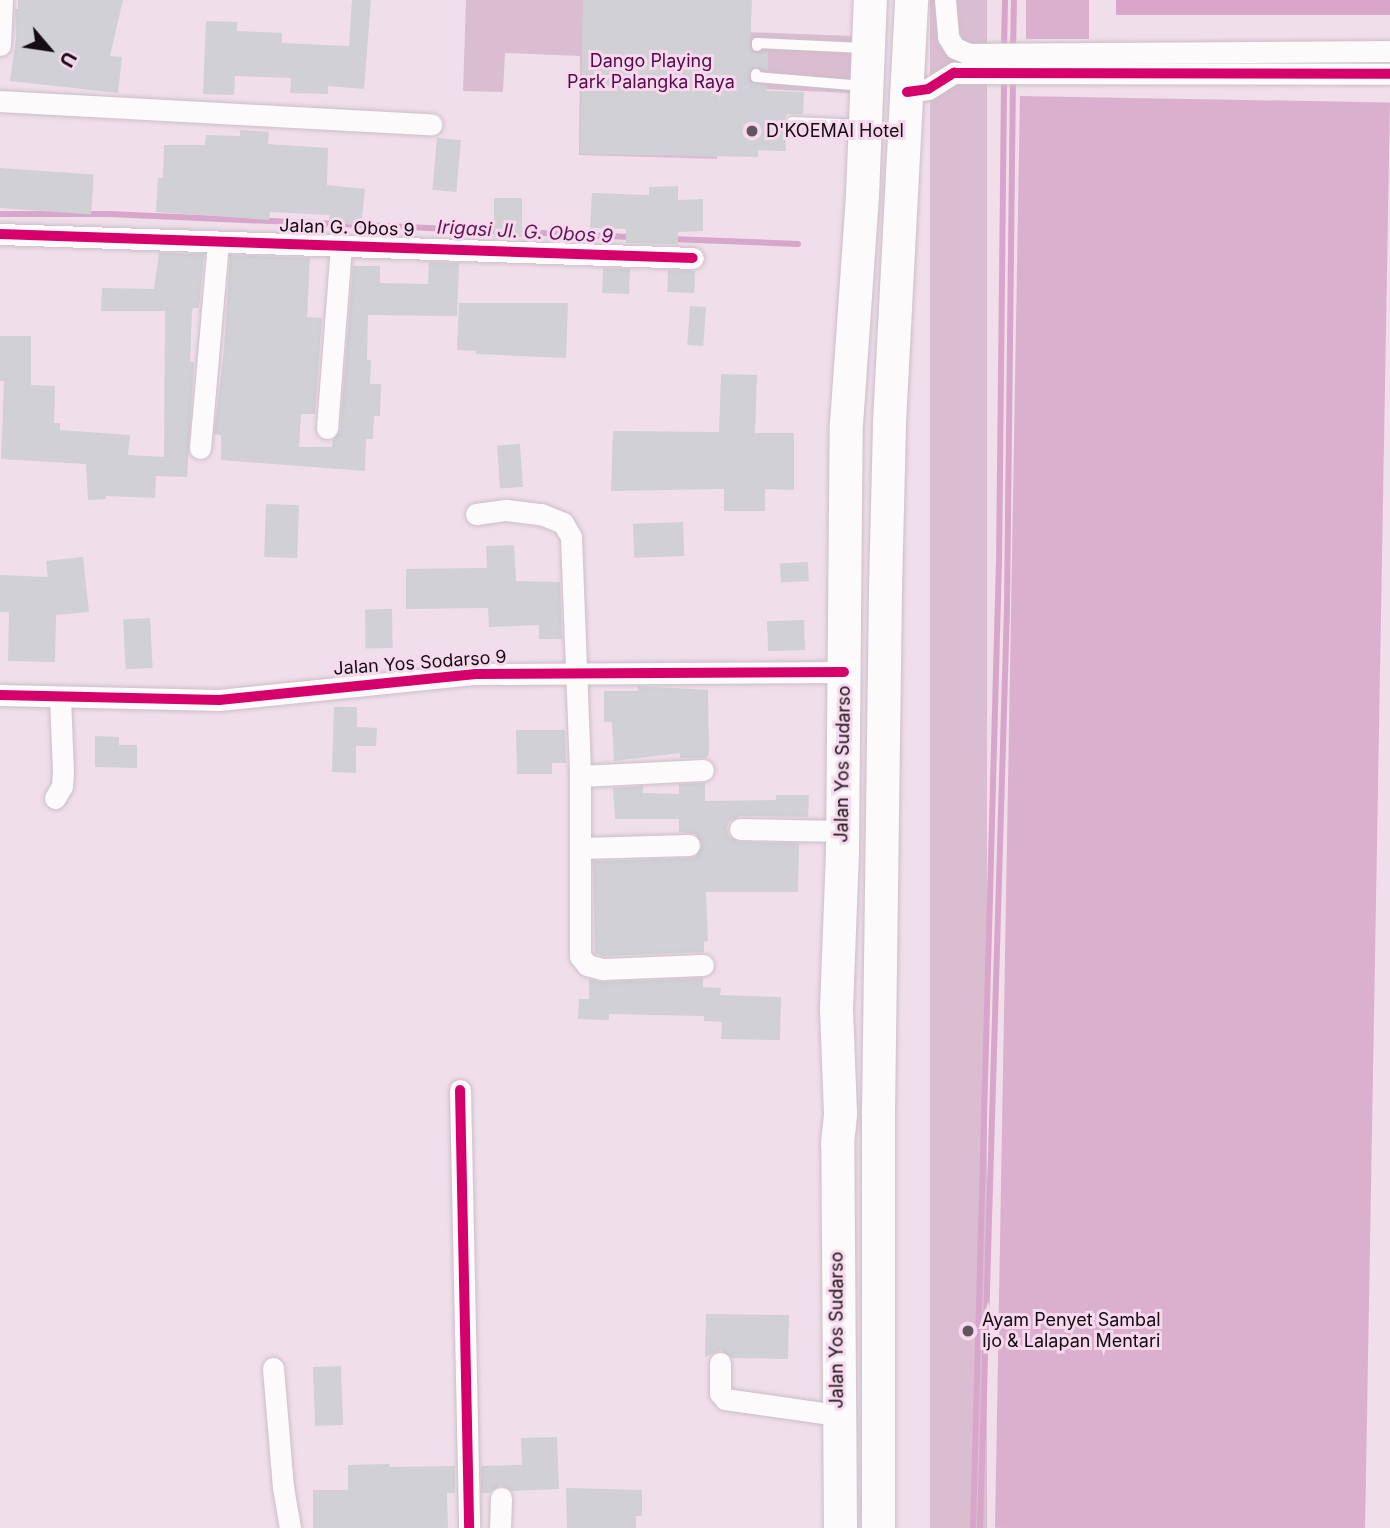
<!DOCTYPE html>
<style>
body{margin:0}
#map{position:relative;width:1390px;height:1528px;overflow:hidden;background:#f0dfea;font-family:Inter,sans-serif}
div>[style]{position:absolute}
.green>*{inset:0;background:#dbbdd2;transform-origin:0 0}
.forest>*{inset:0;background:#dbb0cf;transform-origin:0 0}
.water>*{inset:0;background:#d8a6ca;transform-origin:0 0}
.stream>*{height:6px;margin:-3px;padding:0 3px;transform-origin:3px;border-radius:3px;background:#d8a6ca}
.building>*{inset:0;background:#d0d0d5;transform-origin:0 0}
.roads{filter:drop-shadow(0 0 2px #cbbec7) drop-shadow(0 0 2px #cbbec7)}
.service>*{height:10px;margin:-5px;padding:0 5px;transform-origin:5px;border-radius:5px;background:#fdfafc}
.minor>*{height:21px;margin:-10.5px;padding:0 10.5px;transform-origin:10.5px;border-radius:10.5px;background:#fdfafc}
.primary>*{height:33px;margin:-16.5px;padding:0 16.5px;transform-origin:16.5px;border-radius:16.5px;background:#fdfafc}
.cycleway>*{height:10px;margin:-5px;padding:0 5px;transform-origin:5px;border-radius:5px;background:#d6006c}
.dots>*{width:19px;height:19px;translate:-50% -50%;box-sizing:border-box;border:4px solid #f6d9ed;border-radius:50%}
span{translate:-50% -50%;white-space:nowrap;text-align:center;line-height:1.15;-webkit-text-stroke:6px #f6d9ed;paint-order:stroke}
.park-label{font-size:18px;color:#560949}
.poi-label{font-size:18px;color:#150c13}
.left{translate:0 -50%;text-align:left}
.street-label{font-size:18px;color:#150c13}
.water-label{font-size:19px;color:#611653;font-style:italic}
.north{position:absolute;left:14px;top:14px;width:70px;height:70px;-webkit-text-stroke:5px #f6d9ed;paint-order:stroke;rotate:119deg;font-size:19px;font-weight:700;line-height:28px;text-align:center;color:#150c13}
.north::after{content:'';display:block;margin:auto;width:24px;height:32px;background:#150c13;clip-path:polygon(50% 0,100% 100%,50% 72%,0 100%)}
</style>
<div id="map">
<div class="green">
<div style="clip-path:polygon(466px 0,708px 0,747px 32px,852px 36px,850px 93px,720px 87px,717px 159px,579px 155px,580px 56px,505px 53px,503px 92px,463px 91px)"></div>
<div style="left:930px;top:0;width:57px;height:1528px"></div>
</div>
<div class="forest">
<div style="left:1026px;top:0;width:63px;height:39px"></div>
<div style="left:1020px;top:96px;width:370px;height:1432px;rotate:1deg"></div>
</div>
<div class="water">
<div style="left:1116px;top:0;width:274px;height:15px"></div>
</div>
<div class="stream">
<div style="left:1004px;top:49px;width:49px;rotate:-88.8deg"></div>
<div style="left:1013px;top:51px;width:51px;rotate:-88.9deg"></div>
<div style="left:0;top:214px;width:109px"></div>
<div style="left:109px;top:214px;width:393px;rotate:2.5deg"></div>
<div style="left:516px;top:232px;width:115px;rotate:2.5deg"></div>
<div style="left:670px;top:239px;width:128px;rotate:2.2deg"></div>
<div style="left:973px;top:1528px;width:964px;rotate:-88.46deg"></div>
<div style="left:999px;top:564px;width:486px;rotate:-89.4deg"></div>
<div style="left:980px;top:1528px;width:923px;rotate:-88.32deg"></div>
<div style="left:1007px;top:605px;width:530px;rotate:-89.35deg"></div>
</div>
<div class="building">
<div style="clip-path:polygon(18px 0,123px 0,110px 56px,122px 57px,118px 93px,10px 81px,16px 39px,15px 9px,18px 9px)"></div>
<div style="clip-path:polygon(352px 0,371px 0,364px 89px,328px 86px,328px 94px,290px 93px,291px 78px,235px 76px,234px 95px,203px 94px,206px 21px,237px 22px,237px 31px,282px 33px,282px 43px,349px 46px)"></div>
<div style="clip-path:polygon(583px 0,752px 0,750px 49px,756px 54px,768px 51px,768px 70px,752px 68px,749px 81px,767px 86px,767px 91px,804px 92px,803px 114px,787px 114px,785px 118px,786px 151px,758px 150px,758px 157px,580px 154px)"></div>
<div style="clip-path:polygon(240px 130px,269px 132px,268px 144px,328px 148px,327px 185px,365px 189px,361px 226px,329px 222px,330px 215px,270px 212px,269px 220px,156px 212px,158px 178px,163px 178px,164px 145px,205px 145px,206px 135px,240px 136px)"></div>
<div style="left:437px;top:138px;width:24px;height:52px;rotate:5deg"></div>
<div style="left:0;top:168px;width:94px;height:40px;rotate:4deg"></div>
<div style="clip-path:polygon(678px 186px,678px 200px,703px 199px,703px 231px,678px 232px,678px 244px,626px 243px,626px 229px,590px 228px,592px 193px,649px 195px,649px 187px)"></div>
<div style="left:494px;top:198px;width:28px;height:39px"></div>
<div style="clip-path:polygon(159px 253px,204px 254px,199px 308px,193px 308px,192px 311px,190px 362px,194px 362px,187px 477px,156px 476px,155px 498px,106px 496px,106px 499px,88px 500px,86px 464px,1px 459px,4px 381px,0 381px,0 336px,31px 336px,31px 385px,55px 386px,54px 423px,60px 423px,60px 430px,130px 435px,128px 455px,164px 457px,165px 311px,101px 311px,102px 288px,154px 289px)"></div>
<div style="clip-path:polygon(230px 255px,310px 258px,307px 317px,322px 318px,315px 414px,301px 414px,299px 447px,332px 447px,333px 440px,340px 430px,353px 266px,380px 266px,380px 283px,428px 284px,429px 262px,459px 263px,457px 316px,368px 315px,367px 360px,371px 360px,370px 384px,381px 384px,380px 416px,374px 416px,373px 439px,366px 439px,365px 471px,221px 460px,221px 435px,214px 434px,224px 350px)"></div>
<div style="left:603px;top:268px;width:27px;height:25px;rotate:2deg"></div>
<div style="left:668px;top:270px;width:27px;height:22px;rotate:2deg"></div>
<div style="clip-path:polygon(459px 303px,568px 303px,566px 358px,476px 354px,476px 351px,457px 350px)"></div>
<div style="left:690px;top:306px;width:16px;height:39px;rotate:4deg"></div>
<div style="clip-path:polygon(721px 374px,757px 375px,755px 433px,794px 433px,794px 490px,765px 489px,765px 511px,724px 511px,724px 489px,611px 491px,613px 431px,719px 432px)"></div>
<div style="left:520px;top:444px;width:43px;height:23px;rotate:86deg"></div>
<div style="left:266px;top:504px;width:33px;height:53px;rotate:2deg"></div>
<div style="left:683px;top:522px;width:34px;height:50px;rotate:88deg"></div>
<div style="clip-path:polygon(514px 545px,516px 581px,560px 582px,562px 639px,539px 639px,539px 625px,489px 627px,488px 608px,406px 609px,406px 569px,487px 568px,486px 546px)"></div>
<div style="clip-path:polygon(83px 557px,89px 612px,56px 615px,55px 662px,8px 661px,9px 612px,0 612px,0 575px,48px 577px,46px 561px)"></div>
<div style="left:808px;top:562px;width:19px;height:28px;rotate:87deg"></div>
<div style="left:392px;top:609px;width:39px;height:27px;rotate:89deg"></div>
<div style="left:150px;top:618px;width:50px;height:27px;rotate:87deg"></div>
<div style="left:804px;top:620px;width:30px;height:37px;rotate:88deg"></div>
<div style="clip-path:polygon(637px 686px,708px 690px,709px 754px,706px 758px,680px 758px,680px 753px,614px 761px,612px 722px,604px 722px,604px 691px,638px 691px)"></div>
<div style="clip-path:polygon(334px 707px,357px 707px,357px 727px,377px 728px,376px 746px,356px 746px,356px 773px,332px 772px)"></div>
<div style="clip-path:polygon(516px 730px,565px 730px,566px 763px,552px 763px,552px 774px,517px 774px)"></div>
<div style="clip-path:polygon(95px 736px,119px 737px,119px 745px,137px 745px,137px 768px,95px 767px)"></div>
<div style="clip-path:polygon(705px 783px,705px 801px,776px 800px,776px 795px,809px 795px,808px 817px,740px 816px,729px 822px,727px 828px,729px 836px,739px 842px,799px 843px,798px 892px,706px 892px,708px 941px,704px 942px,704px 952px,603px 956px,595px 953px,593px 861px,689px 858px,696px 856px,702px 845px,696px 834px,679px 832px,679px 819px,615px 819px,613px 788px,643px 786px,643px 793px,679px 794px,679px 784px)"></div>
<div style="clip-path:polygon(703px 978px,703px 987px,721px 988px,720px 995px,781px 997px,780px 1040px,721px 1039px,722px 1022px,704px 1021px,704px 1016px,609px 1014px,609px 1020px,578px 1019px,579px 999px,589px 999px,589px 979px,603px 982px)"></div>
<div style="clip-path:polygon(706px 1314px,789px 1315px,788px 1359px,732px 1358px,721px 1350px,705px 1357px)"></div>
<div style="left:341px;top:1366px;width:59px;height:28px;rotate:88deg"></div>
<div style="clip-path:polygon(557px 1437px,559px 1489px,512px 1491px,501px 1485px,489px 1493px,481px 1493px,481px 1466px,522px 1465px,521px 1438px)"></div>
<div style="clip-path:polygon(389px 1464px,390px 1467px,455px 1466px,455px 1493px,447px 1493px,448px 1528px,313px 1528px,313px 1490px,348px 1490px,348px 1465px)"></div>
<div style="clip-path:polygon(566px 1488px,642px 1490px,642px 1516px,636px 1516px,636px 1528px,567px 1528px)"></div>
</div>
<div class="roads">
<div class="service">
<div style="left:757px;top:46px;width:3px;rotate:-90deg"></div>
<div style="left:757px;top:43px;width:106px;rotate:2.7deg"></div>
<div style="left:756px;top:74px;width:3px;rotate:90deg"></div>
<div style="left:756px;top:77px;width:108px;rotate:4.8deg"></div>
<div style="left:792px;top:122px;width:70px;rotate:2.5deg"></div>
</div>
<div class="minor">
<div style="left:945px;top:0;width:37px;rotate:85deg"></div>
<div style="left:948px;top:37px;width:13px;rotate:58deg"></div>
<div style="left:955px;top:48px;width:15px;rotate:23deg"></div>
<div style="left:969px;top:54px;width:421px;rotate:-0.4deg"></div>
<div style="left:0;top:45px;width:45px;rotate:-87.5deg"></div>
<div style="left:907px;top:92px;width:21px;rotate:-8deg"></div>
<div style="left:928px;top:89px;width:31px;rotate:-32deg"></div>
<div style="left:954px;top:73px;width:436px;rotate:0.1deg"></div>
<div style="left:0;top:101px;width:432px;rotate:3.1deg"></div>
<div style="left:0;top:234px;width:693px;rotate:1.98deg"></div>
<div style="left:327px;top:428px;width:184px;rotate:-85.6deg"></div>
<div style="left:200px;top:448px;width:207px;rotate:-85deg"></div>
<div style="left:476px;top:514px;width:30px;rotate:-8deg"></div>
<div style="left:506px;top:510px;width:35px;rotate:7deg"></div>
<div style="left:541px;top:514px;width:24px;rotate:22deg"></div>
<div style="left:563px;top:523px;width:16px;rotate:60deg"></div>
<div style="left:571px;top:537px;width:239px;rotate:87.8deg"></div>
<div style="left:580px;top:776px;width:180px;rotate:90deg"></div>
<div style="left:580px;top:956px;width:11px;rotate:52deg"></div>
<div style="left:587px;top:965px;width:16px;rotate:15deg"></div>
<div style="left:602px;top:969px;width:101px;rotate:-2.3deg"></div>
<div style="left:0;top:695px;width:219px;rotate:1.3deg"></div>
<div style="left:219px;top:700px;width:258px;rotate:-5.8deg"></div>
<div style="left:476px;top:674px;width:368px;rotate:-0.3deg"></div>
<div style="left:580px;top:776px;width:123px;rotate:-2.8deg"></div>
<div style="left:55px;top:798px;width:14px;rotate:-60deg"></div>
<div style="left:62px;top:786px;width:14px;rotate:-86deg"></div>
<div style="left:63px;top:772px;width:74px;rotate:-92.3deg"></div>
<div style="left:740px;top:829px;width:102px;rotate:1.1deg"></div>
<div style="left:581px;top:848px;width:108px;rotate:-1.6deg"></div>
<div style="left:460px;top:1090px;width:438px;rotate:88.8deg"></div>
<div style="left:720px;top:1363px;width:30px;rotate:90deg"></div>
<div style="left:720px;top:1393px;width:8px;rotate:50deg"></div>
<div style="left:725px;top:1399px;width:114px;rotate:8.1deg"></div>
<div style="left:273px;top:1368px;width:119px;rotate:85.2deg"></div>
<div style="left:283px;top:1487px;width:42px;rotate:80.3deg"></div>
<div style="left:500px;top:1528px;width:30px;rotate:-88deg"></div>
</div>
<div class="primary">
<div style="left:840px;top:1528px;width:385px;rotate:-90.4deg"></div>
<div style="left:837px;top:1143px;width:30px;rotate:-84deg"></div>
<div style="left:840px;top:1113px;width:105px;rotate:-92.2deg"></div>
<div style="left:836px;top:1008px;width:158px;rotate:-87.8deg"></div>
<div style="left:842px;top:850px;width:426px;rotate:-89.5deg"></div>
<div style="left:846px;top:424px;width:230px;rotate:-86deg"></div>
<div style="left:862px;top:195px;width:195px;rotate:-87.7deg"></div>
<div style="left:878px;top:1528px;width:416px;rotate:-90deg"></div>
<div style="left:878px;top:1112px;width:524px;rotate:-89.23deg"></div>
<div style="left:885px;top:588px;width:166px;rotate:-88.6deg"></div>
<div style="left:889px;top:422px;width:423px;rotate:-87deg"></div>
</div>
</div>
<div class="cycleway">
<div style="left:907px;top:92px;width:21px;rotate:-8deg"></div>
<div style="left:928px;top:89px;width:31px;rotate:-32deg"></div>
<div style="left:954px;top:73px;width:436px;rotate:0.1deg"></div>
<div style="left:0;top:234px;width:693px;rotate:1.98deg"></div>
<div style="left:0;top:695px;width:219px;rotate:1.3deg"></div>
<div style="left:219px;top:700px;width:258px;rotate:-5.8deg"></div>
<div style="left:476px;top:674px;width:368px;rotate:-0.3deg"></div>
<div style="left:460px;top:1090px;width:438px;rotate:88.8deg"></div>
</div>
<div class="dots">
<div style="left:752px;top:131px;background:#62565e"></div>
<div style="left:968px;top:1331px;background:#62565e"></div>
</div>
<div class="park-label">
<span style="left:651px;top:72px">Dango Playing<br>Park Palangka Raya</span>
</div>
<div class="poi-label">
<span class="left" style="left:766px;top:131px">D'KOEMAI Hotel</span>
<span class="left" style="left:982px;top:1331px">Ayam Penyet Sambal<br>Ijo &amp; Lalapan Mentari</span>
</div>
<div class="street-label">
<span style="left:347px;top:228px;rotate:2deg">Jalan G. Obos 9</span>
<span style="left:420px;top:663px;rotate:-4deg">Jalan Yos Sodarso 9</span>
<span style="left:843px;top:764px;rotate:-89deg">Jalan Yos Sudarso</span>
<span style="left:837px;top:1330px;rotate:-90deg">Jalan Yos Sudarso</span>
</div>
<div class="water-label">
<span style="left:525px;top:232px;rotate:3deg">Irigasi Jl. G. Obos 9</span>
</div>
<div class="north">U</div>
</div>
